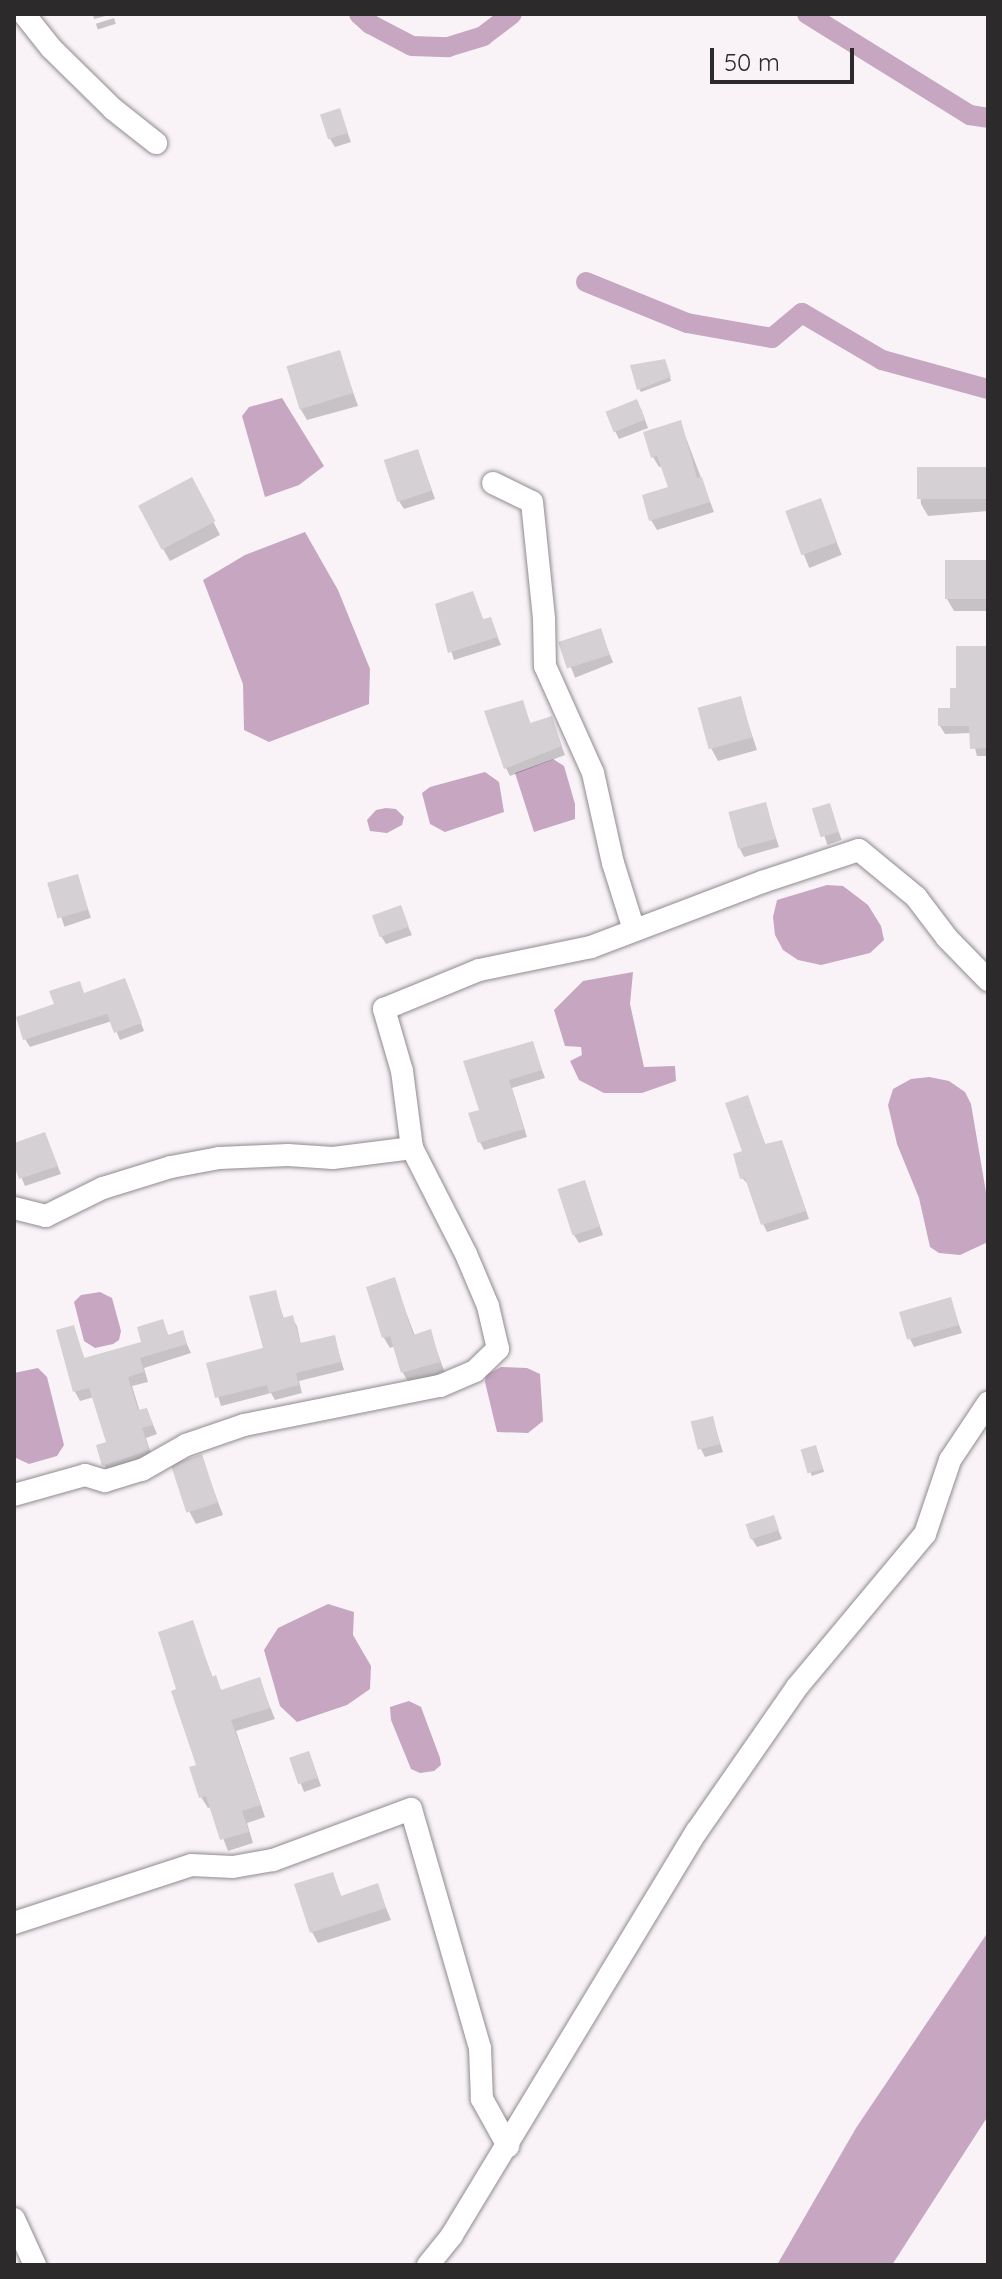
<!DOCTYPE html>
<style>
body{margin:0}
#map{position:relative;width:1002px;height:2279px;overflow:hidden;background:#f9f3f8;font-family:Quicksand,sans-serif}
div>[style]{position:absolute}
.water>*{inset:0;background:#c6a6c1}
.shadow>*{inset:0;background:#0003;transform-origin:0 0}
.canal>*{height:20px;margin:-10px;padding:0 10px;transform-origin:10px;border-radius:10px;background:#c6a6c1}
.building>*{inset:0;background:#d5d0d4;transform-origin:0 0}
.roads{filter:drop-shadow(0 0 2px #908b8f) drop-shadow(0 0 2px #908b8f)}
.minor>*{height:22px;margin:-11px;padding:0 11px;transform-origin:11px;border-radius:11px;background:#fff}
span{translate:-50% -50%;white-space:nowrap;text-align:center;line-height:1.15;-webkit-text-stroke:6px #f9f3f8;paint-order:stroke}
.frame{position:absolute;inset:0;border:16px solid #2c2a2b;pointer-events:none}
.scale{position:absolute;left:710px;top:48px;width:144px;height:36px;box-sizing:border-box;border:4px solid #2c2a2b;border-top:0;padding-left:10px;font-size:24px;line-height:28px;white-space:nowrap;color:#2c2a2b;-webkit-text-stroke:6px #f9f3f8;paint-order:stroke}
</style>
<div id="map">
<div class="water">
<div style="clip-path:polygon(282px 398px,324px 466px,299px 485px,265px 497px,242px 416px,249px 407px)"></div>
<div style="clip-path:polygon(305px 532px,338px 590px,370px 669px,369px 704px,269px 742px,244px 730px,243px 684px,203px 580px,245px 555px)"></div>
<div style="clip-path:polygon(553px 759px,564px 766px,575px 804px,575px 819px,534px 832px,515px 773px)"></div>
<div style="clip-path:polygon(485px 772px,499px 782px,504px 812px,445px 832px,430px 824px,422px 793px,430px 787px)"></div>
<div style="clip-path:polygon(386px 808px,396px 809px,404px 817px,402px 825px,387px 833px,370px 831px,367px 820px,376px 810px)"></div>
<div style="clip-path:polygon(827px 885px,843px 886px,868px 905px,881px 926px,884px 940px,870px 953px,821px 965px,798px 960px,783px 950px,775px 935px,773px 917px,777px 900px)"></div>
<div style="clip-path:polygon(633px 972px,630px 1004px,644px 1067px,675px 1066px,676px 1081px,642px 1093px,604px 1093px,579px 1080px,570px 1061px,582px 1055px,581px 1047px,565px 1046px,554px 1010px,583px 981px)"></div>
<div style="clip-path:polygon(929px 1077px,949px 1081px,965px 1092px,971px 1104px,988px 1204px,988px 1242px,960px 1255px,939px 1253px,930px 1247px,919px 1198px,897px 1144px,888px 1105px,893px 1089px,911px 1079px)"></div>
<div style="clip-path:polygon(100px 1292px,112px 1298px,121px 1331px,119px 1340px,113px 1344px,95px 1348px,84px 1341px,74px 1302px,81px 1295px)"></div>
<div style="clip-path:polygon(501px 1367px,527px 1368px,540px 1374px,543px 1421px,528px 1433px,497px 1432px,485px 1382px,486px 1375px)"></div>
<div style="clip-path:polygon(38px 1368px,47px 1377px,64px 1445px,57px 1456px,29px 1464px,14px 1457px,14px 1373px)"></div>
<div style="clip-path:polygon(328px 1604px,354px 1612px,353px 1635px,371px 1666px,370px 1689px,347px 1705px,297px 1722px,280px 1706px,264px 1650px,278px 1628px)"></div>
<div style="clip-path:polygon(409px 1701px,421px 1707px,440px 1758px,441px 1765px,434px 1771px,420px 1773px,411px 1769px,391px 1720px,390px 1707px)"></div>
<div style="clip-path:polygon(988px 1932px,988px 2116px,892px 2265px,777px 2265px,856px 2128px)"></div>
</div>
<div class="shadow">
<div style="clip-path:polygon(93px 14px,113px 14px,94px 19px)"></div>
<div style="left:114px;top:18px;width:6px;height:19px;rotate:72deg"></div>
<div style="clip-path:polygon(339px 110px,351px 142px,335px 147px,330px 139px)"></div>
<div style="clip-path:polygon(339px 352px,358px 406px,307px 420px,300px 408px)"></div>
<div style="clip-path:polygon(666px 364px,671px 381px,641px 392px,639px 389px)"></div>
<div style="clip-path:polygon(641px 409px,648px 428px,619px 439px,615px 431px)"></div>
<div style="clip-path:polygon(680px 422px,714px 512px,657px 530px,651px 520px,670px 489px,663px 466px,659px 467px,653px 457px)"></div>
<div style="clip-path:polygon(418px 451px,435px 499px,404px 509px,399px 501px)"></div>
<div style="clip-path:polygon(988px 469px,988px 511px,928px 516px,921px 504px,919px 474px)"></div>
<div style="clip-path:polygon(198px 492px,220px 535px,170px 561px,163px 549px)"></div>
<div style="left:820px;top:501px;width:58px;height:35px;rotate:68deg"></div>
<div style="clip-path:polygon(988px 562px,988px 611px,954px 611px,947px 599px)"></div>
<div style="clip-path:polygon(472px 593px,484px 621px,490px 619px,501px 645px,454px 660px,437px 605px)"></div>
<div style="left:600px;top:630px;width:35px;height:41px;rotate:68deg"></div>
<div style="clip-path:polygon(988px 648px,988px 756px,977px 756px,971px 733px,945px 734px,940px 726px,952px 710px,958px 690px)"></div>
<div style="clip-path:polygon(740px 699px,757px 750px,718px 761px,711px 748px)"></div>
<div style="clip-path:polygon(522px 702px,531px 725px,551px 718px,565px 755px,510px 776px,506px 768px)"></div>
<div style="clip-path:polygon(765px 804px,779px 847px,744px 857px,740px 849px)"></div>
<div style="left:829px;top:805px;width:37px;height:15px;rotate:70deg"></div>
<div style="left:77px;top:877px;width:43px;height:28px;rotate:71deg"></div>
<div style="clip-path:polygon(400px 908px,412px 935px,386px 944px,381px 936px)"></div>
<div style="clip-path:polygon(128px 988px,144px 1031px,120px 1040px,112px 1021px,30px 1047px,25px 1039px,85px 995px)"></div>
<div style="clip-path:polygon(532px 1044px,545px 1078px,512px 1088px,527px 1137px,484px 1150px,480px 1142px,482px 1111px)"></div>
<div style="clip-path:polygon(747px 1097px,766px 1146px,781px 1142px,785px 1150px,809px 1219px,767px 1232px,763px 1224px,750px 1186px,742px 1178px)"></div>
<div style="clip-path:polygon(44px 1134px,61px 1174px,25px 1186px,14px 1160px,14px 1145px)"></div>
<div style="clip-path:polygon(584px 1182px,603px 1235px,579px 1243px,574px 1235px)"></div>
<div style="clip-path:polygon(394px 1280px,415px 1336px,430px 1332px,445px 1373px,409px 1383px,403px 1373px,395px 1346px,390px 1348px,384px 1338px,368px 1288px)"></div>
<div style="clip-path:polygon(275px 1292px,284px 1319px,292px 1318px,297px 1326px,301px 1345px,334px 1337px,344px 1370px,299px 1381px,302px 1393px,275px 1400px,271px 1393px,221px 1406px,208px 1364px,266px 1350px)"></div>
<div style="clip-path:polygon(950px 1300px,962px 1333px,914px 1347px,910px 1339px)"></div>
<div style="clip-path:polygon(162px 1322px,169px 1336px,182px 1333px,191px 1353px,144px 1368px,148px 1382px,132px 1386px,140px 1412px,147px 1410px,157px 1434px,146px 1438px,153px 1460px,110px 1474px,104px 1465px,108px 1444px,94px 1397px,80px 1401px,75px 1392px,59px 1331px,73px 1327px,85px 1360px,144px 1344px)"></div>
<div style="clip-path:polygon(712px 1418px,723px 1452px,705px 1457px,701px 1449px)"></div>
<div style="left:817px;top:1450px;width:23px;height:13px;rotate:72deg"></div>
<div style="clip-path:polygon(201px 1457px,223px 1515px,196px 1524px,189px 1511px)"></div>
<div style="clip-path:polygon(773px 1517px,782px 1539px,757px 1547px,752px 1539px)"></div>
<div style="clip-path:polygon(192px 1623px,213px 1678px,222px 1691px,259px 1680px,275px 1719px,236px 1731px,265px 1817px,247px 1823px,253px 1843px,228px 1851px,211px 1807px,208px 1808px,201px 1797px,199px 1766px,179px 1690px)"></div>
<div style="clip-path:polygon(291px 1759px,312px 1761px,321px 1786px,304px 1792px)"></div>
<div style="clip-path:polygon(332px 1874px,342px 1898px,377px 1886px,391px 1920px,318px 1943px,312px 1932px)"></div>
</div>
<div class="canal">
<div style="left:359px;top:14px;width:15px;rotate:42deg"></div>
<div style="left:370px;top:24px;width:47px;rotate:27.6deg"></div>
<div style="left:412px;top:46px;width:36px;rotate:2deg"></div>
<div style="left:448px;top:47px;width:37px;rotate:-17deg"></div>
<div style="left:483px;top:36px;width:36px;rotate:-37deg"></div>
<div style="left:807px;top:14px;width:192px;rotate:31.8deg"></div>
<div style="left:970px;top:115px;width:18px;rotate:9deg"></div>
<div style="left:586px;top:282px;width:109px;rotate:22.1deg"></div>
<div style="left:687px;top:323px;width:86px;rotate:10deg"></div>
<div style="left:772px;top:338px;width:39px;rotate:-40deg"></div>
<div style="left:802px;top:313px;width:93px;rotate:30.4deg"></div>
<div style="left:882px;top:360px;width:110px;rotate:15.3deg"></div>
</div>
<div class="building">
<div style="left:340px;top:108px;width:26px;height:21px;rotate:72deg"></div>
<div style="left:340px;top:350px;width:45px;height:56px;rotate:73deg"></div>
<div style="clip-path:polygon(665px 359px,671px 377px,637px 390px,630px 365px)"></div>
<div style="left:637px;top:399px;width:22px;height:34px;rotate:68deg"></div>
<div style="clip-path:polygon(681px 420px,697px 478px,702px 477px,710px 502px,649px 521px,642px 495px,668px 487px,657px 456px,651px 458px,643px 432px)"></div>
<div style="left:418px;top:449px;width:44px;height:36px;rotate:72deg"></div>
<div style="left:988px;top:467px;width:32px;height:71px;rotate:90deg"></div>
<div style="left:192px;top:477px;width:50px;height:61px;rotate:62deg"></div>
<div style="left:821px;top:498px;width:47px;height:38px;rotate:70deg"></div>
<div style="left:945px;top:560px;width:43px;height:39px"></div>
<div style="clip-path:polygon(473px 591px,483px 619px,491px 617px,498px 637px,448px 653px,435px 604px)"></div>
<div style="left:601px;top:628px;width:28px;height:45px;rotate:72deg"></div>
<div style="clip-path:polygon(956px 646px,988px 646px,988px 748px,970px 749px,969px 726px,938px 726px,938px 708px,950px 708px,950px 688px,956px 688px)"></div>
<div style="left:741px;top:696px;width:43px;height:45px;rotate:75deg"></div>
<div style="clip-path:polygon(523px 700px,530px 723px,552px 716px,562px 746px,504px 769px,484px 711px)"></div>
<div style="left:766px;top:802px;width:38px;height:39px;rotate:75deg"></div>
<div style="left:830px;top:803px;width:30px;height:19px;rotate:73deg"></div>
<div style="left:78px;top:874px;width:37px;height:32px;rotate:74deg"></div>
<div style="left:401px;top:905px;width:23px;height:31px;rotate:70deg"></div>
<div style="clip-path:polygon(125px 978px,142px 1023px,114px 1033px,107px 1014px,23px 1040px,16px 1017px,54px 1004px,49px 991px,80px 981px,84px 993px)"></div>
<div style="clip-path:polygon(533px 1041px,542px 1070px,509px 1080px,524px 1129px,478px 1143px,468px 1113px,479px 1110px,463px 1061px)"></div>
<div style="clip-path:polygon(748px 1095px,765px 1144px,782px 1140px,806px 1211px,761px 1225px,745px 1178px,740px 1179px,733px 1154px,742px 1151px,725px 1103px)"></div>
<div style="clip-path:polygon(45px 1132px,58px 1166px,19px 1179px,14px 1165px,14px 1143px)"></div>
<div style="left:585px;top:1180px;width:49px;height:29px;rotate:72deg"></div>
<div style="clip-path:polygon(395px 1277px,413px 1335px,431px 1329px,440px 1362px,401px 1373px,390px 1336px,382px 1338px,366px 1287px)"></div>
<div style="clip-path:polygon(276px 1290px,283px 1318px,293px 1315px,300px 1343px,335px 1335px,341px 1362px,296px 1373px,299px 1385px,269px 1393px,267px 1385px,215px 1398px,206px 1363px,263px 1348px,249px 1296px)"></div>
<div style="left:951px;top:1297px;width:29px;height:54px;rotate:74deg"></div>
<div style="clip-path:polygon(163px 1319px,168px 1335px,183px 1330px,187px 1344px,140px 1358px,144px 1372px,128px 1377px,138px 1410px,147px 1408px,153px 1425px,142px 1428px,149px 1450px,102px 1466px,96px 1445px,106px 1442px,89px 1388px,73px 1392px,56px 1330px,74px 1325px,84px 1358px,141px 1342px,137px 1327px)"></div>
<div style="left:713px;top:1416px;width:29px;height:23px;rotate:76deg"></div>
<div style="left:816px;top:1445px;width:25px;height:16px;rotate:74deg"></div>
<div style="left:202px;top:1454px;width:51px;height:33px;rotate:72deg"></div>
<div style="left:774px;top:1515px;width:16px;height:30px;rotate:72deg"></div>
<div style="clip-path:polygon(193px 1620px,212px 1677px,216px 1675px,221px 1690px,260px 1677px,270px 1708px,231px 1720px,261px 1805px,242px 1811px,249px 1832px,220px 1840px,206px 1796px,199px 1798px,189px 1767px,196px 1765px,171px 1691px,176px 1689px,158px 1632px)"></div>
<div style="left:309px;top:1751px;width:28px;height:21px;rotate:71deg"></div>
<div style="clip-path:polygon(333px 1872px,341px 1896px,378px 1883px,386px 1908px,310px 1933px,294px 1884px)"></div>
</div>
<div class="roads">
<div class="minor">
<div style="left:24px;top:14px;width:43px;rotate:51.5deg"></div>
<div style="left:51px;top:48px;width:87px;rotate:44.5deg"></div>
<div style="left:113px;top:109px;width:55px;rotate:38.3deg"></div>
<div style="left:493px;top:483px;width:43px;rotate:26deg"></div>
<div style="left:532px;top:502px;width:118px;rotate:84.1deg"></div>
<div style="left:544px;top:619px;width:47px;rotate:88.8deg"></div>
<div style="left:545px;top:666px;width:117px;rotate:65.8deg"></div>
<div style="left:593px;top:773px;width:92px;rotate:77.5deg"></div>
<div style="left:613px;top:863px;width:70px;rotate:72.6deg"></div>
<div style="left:14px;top:1208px;width:33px;rotate:14deg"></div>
<div style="left:46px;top:1216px;width:64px;rotate:-26.2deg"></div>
<div style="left:103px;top:1188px;width:71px;rotate:-17.2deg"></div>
<div style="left:171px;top:1167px;width:49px;rotate:-10.6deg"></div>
<div style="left:219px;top:1158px;width:69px;rotate:-2.5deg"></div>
<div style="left:288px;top:1155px;width:45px;rotate:3.8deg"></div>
<div style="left:333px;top:1158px;width:80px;rotate:-7.2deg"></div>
<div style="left:412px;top:1148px;width:78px;rotate:-97.4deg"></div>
<div style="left:402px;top:1071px;width:65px;rotate:-106.2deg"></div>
<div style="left:384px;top:1009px;width:103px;rotate:-22.3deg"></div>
<div style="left:479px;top:970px;width:114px;rotate:-11.6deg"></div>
<div style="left:591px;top:947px;width:183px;rotate:-20.8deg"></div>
<div style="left:762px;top:882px;width:102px;rotate:-18.3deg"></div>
<div style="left:859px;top:850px;width:74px;rotate:39.5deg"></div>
<div style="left:916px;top:897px;width:51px;rotate:52.9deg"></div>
<div style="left:947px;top:938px;width:59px;rotate:45.7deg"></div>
<div style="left:14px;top:1495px;width:74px;rotate:-15.7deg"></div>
<div style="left:85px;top:1475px;width:21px;rotate:17deg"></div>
<div style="left:105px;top:1481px;width:39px;rotate:-17deg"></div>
<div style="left:142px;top:1470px;width:51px;rotate:-29.6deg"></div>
<div style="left:186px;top:1445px;width:61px;rotate:-19deg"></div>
<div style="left:244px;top:1425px;width:200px;rotate:-11.3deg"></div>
<div style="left:440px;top:1386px;width:38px;rotate:-23deg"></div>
<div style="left:475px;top:1371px;width:32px;rotate:-44deg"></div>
<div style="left:498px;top:1349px;width:44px;rotate:-103.1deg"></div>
<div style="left:488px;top:1306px;width:56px;rotate:-112.9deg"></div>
<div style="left:466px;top:1254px;width:119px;rotate:-117deg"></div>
<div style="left:14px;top:1923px;width:186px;rotate:-18.1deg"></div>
<div style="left:191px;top:1865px;width:42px;rotate:2.7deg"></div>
<div style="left:233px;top:1867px;width:41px;rotate:-9.9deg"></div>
<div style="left:273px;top:1860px;width:147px;rotate:-20.3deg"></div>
<div style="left:411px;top:1809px;width:249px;rotate:73.9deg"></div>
<div style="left:480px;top:2048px;width:51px;rotate:87.8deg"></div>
<div style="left:482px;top:2099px;width:54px;rotate:61deg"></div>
<div style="left:14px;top:2219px;width:51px;rotate:65.5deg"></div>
<div style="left:428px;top:2265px;width:38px;rotate:-51deg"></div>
<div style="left:452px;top:2235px;width:472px;rotate:-58.8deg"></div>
<div style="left:697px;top:1831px;width:175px;rotate:-55.2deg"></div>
<div style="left:797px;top:1687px;width:199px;rotate:-50.1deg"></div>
<div style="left:925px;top:1534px;width:78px;rotate:-71.3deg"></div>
<div style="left:950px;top:1460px;width:69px;rotate:-56.3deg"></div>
</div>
</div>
<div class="frame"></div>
<div class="scale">50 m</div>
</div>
